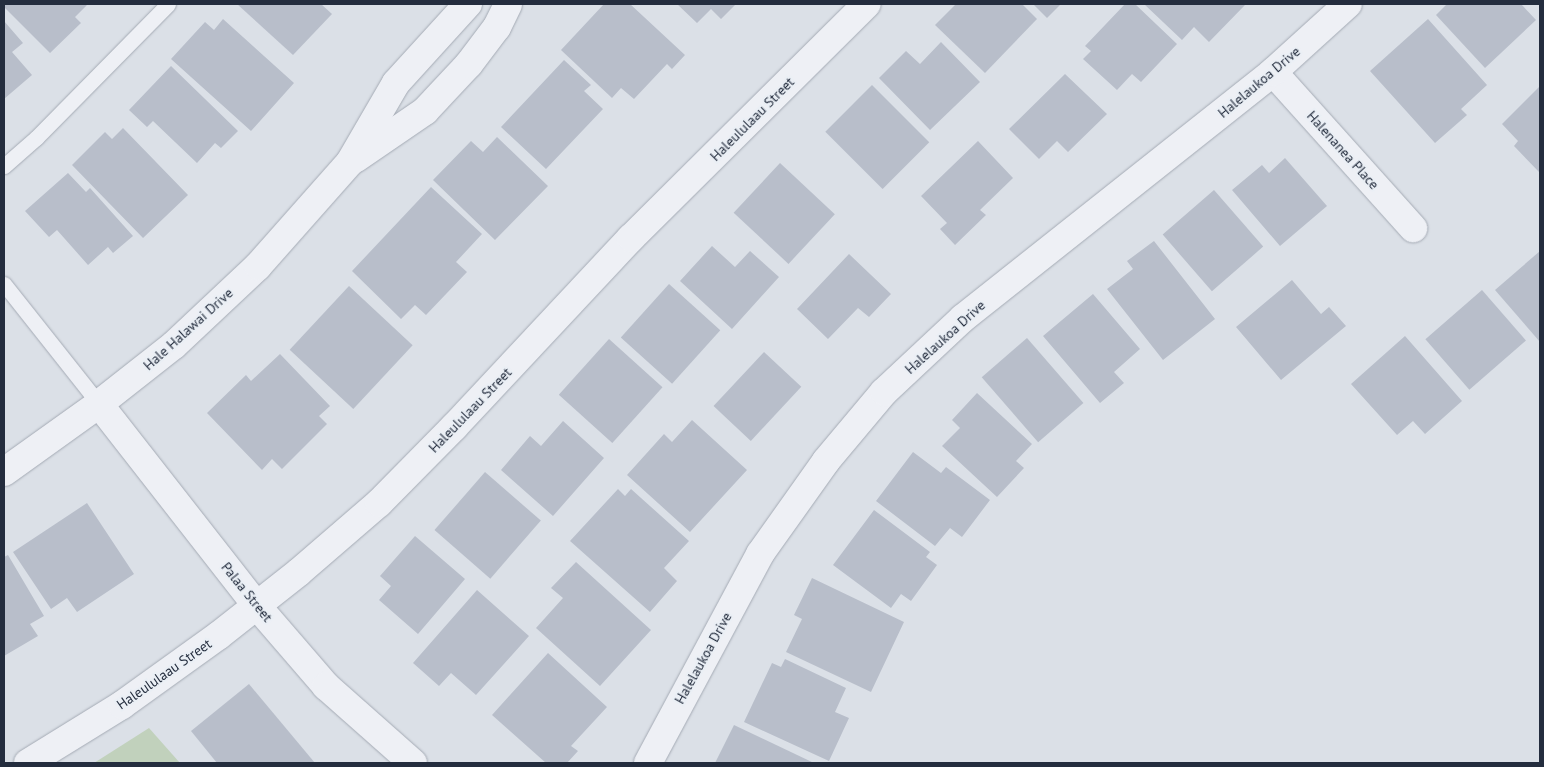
<!DOCTYPE html>
<style>
body{margin:0}
#map{position:relative;width:1544px;height:767px;overflow:hidden;background:#dbe0e7;font-family:"PT Sans",sans-serif}
div>[style]{position:absolute}
.green>*{inset:0;background:#c1d1bc}
.building>*{inset:0;background:#b8beca;transform-origin:0 0}
.roads{filter:drop-shadow(0 0 1px #a4aab4) drop-shadow(0 0 1px #a4aab4)}
.lane>*{height:15px;margin:-7.5px;padding:0 7.5px;transform-origin:7.5px;border-radius:7.5px;background:#eef0f5}
.street>*{height:28px;margin:-14px;padding:0 14px;transform-origin:14px;border-radius:14px;background:#eef0f5}
span{translate:-50% -50%;white-space:nowrap;text-align:center;line-height:1.15;-webkit-text-stroke:4px #eaeff5;paint-order:stroke}
.street-label{font-size:14px;color:#242d3e}
.frame{position:absolute;inset:0;border:5px solid #242d3e;pointer-events:none}
</style>
<div id="map">
<div class="green">
<div style="clip-path:polygon(149px 728px,180px 763px,94px 763px)"></div>
</div>
<div class="building">
<div style="clip-path:polygon(4px 4px,85px 4px,87px 5px,75px 17px,81px 23px,50px 53px,4px 7px)"></div>
<div style="clip-path:polygon(237px 4px,321px 4px,332px 14px,293px 55px)"></div>
<div style="clip-path:polygon(604px 4px,630px 4px,685px 55px,672px 69px,667px 64px,634px 99px,621px 88px,612px 98px,561px 50px)"></div>
<div style="clip-path:polygon(677px 4px,736px 4px,721px 19px,711px 9px,697px 23px)"></div>
<div style="clip-path:polygon(956px 4px,1022px 4px,1037px 19px,985px 73px,935px 25px)"></div>
<div style="clip-path:polygon(1033px 4px,1061px 4px,1047px 18px)"></div>
<div style="clip-path:polygon(1125px 4px,1135px 4px,1177px 44px,1141px 82px,1132px 74px,1117px 90px,1083px 59px,1091px 51px,1085px 46px)"></div>
<div style="clip-path:polygon(1144px 4px,1244px 4px,1245px 5px,1209px 42px,1194px 27px,1182px 40px)"></div>
<div style="clip-path:polygon(1447px 4px,1521px 4px,1536px 20px,1485px 68px,1436px 15px)"></div>
<div style="clip-path:polygon(223px 19px,294px 83px,251px 131px,171px 59px,205px 22px,214px 30px)"></div>
<div style="clip-path:polygon(1428px 19px,1487px 85px,1461px 109px,1467px 115px,1435px 143px,1370px 71px)"></div>
<div style="clip-path:polygon(4px 21px,23px 43px,12px 52px,32px 75px,4px 99px)"></div>
<div style="clip-path:polygon(941px 42px,980px 82px,930px 130px,879px 78px,906px 51px,920px 64px)"></div>
<div style="clip-path:polygon(564px 60px,591px 85px,584px 91px,603px 109px,546px 169px,501px 127px)"></div>
<div style="clip-path:polygon(171px 66px,238px 131px,221px 148px,215px 143px,197px 163px,153px 121px,147px 127px,129px 110px)"></div>
<div style="clip-path:polygon(1065px 74px,1107px 114px,1068px 152px,1057px 141px,1039px 159px,1009px 129px)"></div>
<div style="left:872px;top:85px;width:81px;height:66px;rotate:45deg"></div>
<div style="clip-path:polygon(1540px 86px,1540px 173px,1514px 146px,1518px 141px,1502px 124px)"></div>
<div style="clip-path:polygon(123px 128px,188px 195px,143px 238px,72px 165px,105px 132px,112px 139px)"></div>
<div style="clip-path:polygon(497px 137px,548px 186px,495px 240px,433px 180px,471px 141px,483px 152px)"></div>
<div style="clip-path:polygon(978px 141px,1013px 178px,980px 210px,986px 215px,955px 245px,940px 229px,947px 223px,921px 196px)"></div>
<div style="clip-path:polygon(1285px 158px,1327px 206px,1280px 246px,1232px 190px,1262px 165px,1269px 173px)"></div>
<div style="left:780px;top:163px;width:75px;height:68px;rotate:43deg"></div>
<div style="clip-path:polygon(68px 173px,86px 192px,90px 188px,133px 236px,113px 253px,108px 247px,88px 265px,57px 230px,49px 237px,25px 211px)"></div>
<div style="clip-path:polygon(431px 187px,482px 234px,456px 262px,467px 272px,426px 315px,415px 305px,401px 319px,352px 271px)"></div>
<div style="left:1214px;top:190px;width:75px;height:68px;rotate:49deg"></div>
<div style="clip-path:polygon(1154px 241px,1215px 319px,1163px 360px,1107px 289px,1133px 269px,1127px 261px)"></div>
<div style="clip-path:polygon(712px 246px,735px 267px,750px 251px,779px 277px,732px 329px,680px 281px)"></div>
<div style="clip-path:polygon(1540px 251px,1540px 342px,1495px 290px)"></div>
<div style="clip-path:polygon(849px 254px,891px 294px,869px 317px,858px 308px,828px 339px,797px 309px)"></div>
<div style="clip-path:polygon(1292px 280px,1321px 314px,1329px 307px,1346px 326px,1281px 380px,1236px 327px)"></div>
<div style="left:669px;top:284px;width:69px;height:72px;rotate:42deg"></div>
<div style="left:349px;top:286px;width:87px;height:87px;rotate:43deg"></div>
<div style="left:1482px;top:290px;width:67px;height:75px;rotate:49deg"></div>
<div style="clip-path:polygon(1093px 294px,1140px 349px,1114px 372px,1124px 383px,1100px 403px,1043px 336px)"></div>
<div style="clip-path:polygon(1405px 336px,1462px 401px,1425px 434px,1413px 421px,1397px 435px,1351px 384px)"></div>
<div style="left:1027px;top:338px;width:86px;height:60px;rotate:49deg"></div>
<div style="left:609px;top:339px;width:72px;height:75px;rotate:42deg"></div>
<div style="left:764px;top:352px;width:51px;height:74px;rotate:43deg"></div>
<div style="clip-path:polygon(280px 354px,330px 406px,319px 416px,327px 424px,282px 469px,272px 459px,262px 470px,207px 413px,246px 375px,251px 381px)"></div>
<div style="clip-path:polygon(977px 393px,1032px 444px,1016px 461px,1024px 468px,997px 497px,942px 446px,960px 428px,952px 420px)"></div>
<div style="clip-path:polygon(692px 420px,747px 470px,690px 532px,627px 475px,664px 434px,672px 442px)"></div>
<div style="clip-path:polygon(563px 421px,604px 458px,553px 516px,501px 470px,530px 436px,541px 446px)"></div>
<div style="clip-path:polygon(913px 452px,941px 473px,946px 467px,990px 500px,962px 537px,950px 528px,935px 546px,876px 501px)"></div>
<div style="left:485px;top:472px;width:74px;height:77px;rotate:41deg"></div>
<div style="clip-path:polygon(618px 489px,625px 496px,631px 489px,689px 541px,664px 568px,677px 581px,650px 612px,570px 541px)"></div>
<div style="clip-path:polygon(87px 503px,134px 574px,77px 612px,67px 598px,51px 609px,13px 552px)"></div>
<div style="clip-path:polygon(874px 510px,930px 552px,926px 557px,937px 565px,911px 601px,901px 594px,891px 608px,833px 565px)"></div>
<div style="clip-path:polygon(415px 536px,465px 579px,418px 634px,379px 600px,391px 586px,380px 576px)"></div>
<div style="clip-path:polygon(8px 555px,44px 616px,30px 624px,38px 636px,4px 656px,4px 557px)"></div>
<div style="clip-path:polygon(576px 562px,651px 630px,600px 686px,536px 628px,563px 598px,551px 588px)"></div>
<div style="clip-path:polygon(812px 578px,904px 622px,871px 692px,786px 652px,802px 619px,794px 615px)"></div>
<div style="clip-path:polygon(477px 590px,529px 636px,476px 695px,451px 673px,439px 686px,413px 663px)"></div>
<div style="clip-path:polygon(548px 653px,607px 707px,571px 746px,578px 751px,567px 763px,546px 763px,492px 715px)"></div>
<div style="clip-path:polygon(785px 659px,846px 688px,835px 712px,849px 718px,829px 761px,744px 722px,772px 663px,781px 667px)"></div>
<div style="clip-path:polygon(249px 684px,315px 763px,217px 763px,191px 731px)"></div>
<div style="clip-path:polygon(734px 725px,814px 763px,715px 763px)"></div>
</div>
<div class="roads">
<div class="lane">
<div style="left:4px;top:166px;width:43px;rotate:-41.2deg"></div>
<div style="left:36px;top:138px;width:188px;rotate:-45.4deg"></div>
<div style="left:4px;top:284px;width:153px;rotate:51.6deg"></div>
</div>
<div class="street">
<div style="left:1273px;top:72px;width:210px;rotate:48.1deg"></div>
<div style="left:355px;top:159px;width:85px;rotate:-34.4deg"></div>
<div style="left:425px;top:111px;width:64px;rotate:-46.9deg"></div>
<div style="left:469px;top:64px;width:46px;rotate:-52.9deg"></div>
<div style="left:497px;top:27px;width:25px;rotate:-64deg"></div>
<div style="left:99px;top:404px;width:256px;rotate:52deg"></div>
<div style="left:257px;top:606px;width:106px;rotate:49.2deg"></div>
<div style="left:326px;top:686px;width:116px;rotate:41.5deg"></div>
<div style="left:4px;top:472px;width:117px;rotate:-35.6deg"></div>
<div style="left:99px;top:404px;width:95px;rotate:-38.2deg"></div>
<div style="left:174px;top:345px;width:115px;rotate:-43.2deg"></div>
<div style="left:258px;top:266px;width:139px;rotate:-48.5deg"></div>
<div style="left:350px;top:162px;width:91px;rotate:-59.8deg"></div>
<div style="left:396px;top:83px;width:107px;rotate:-47.7deg"></div>
<div style="left:28px;top:763px;width:110px;rotate:-31.7deg"></div>
<div style="left:122px;top:705px;width:118px;rotate:-35.7deg"></div>
<div style="left:218px;top:636px;width:103px;rotate:-38.3deg"></div>
<div style="left:299px;top:572px;width:106px;rotate:-40.8deg"></div>
<div style="left:379px;top:503px;width:107px;rotate:-45.4deg"></div>
<div style="left:454px;top:427px;width:259px;rotate:-46.9deg"></div>
<div style="left:631px;top:238px;width:332px;rotate:-44.8deg"></div>
<div style="left:648px;top:763px;width:237px;rotate:-61.8deg"></div>
<div style="left:760px;top:554px;width:114px;rotate:-54.6deg"></div>
<div style="left:826px;top:461px;width:90px;rotate:-50deg"></div>
<div style="left:884px;top:392px;width:108px;rotate:-43.1deg"></div>
<div style="left:963px;top:318px;width:396px;rotate:-38.4deg"></div>
<div style="left:1273px;top:72px;width:101px;rotate:-42.2deg"></div>
</div>
</div>
<div class="street-label">
<span style="left:1259px;top:82px;rotate:-40deg">Halelaukoa Drive</span>
<span style="left:752px;top:119px;rotate:-45deg">Haleululaau Street</span>
<span style="left:1343px;top:150px;rotate:48deg">Halenanea Place</span>
<span style="left:188px;top:329px;rotate:-42deg">Hale Halawai Drive</span>
<span style="left:945px;top:337px;rotate:-42deg">Halelaukoa Drive</span>
<span style="left:470px;top:410px;rotate:-46deg">Haleululaau Street</span>
<span style="left:247px;top:592px;rotate:51deg">Palaa Street</span>
<span style="left:703px;top:658px;rotate:-61deg">Halelaukoa Drive</span>
<span style="left:164px;top:674px;rotate:-35deg">Haleululaau Street</span>
</div>
<div class="frame"></div>
</div>
